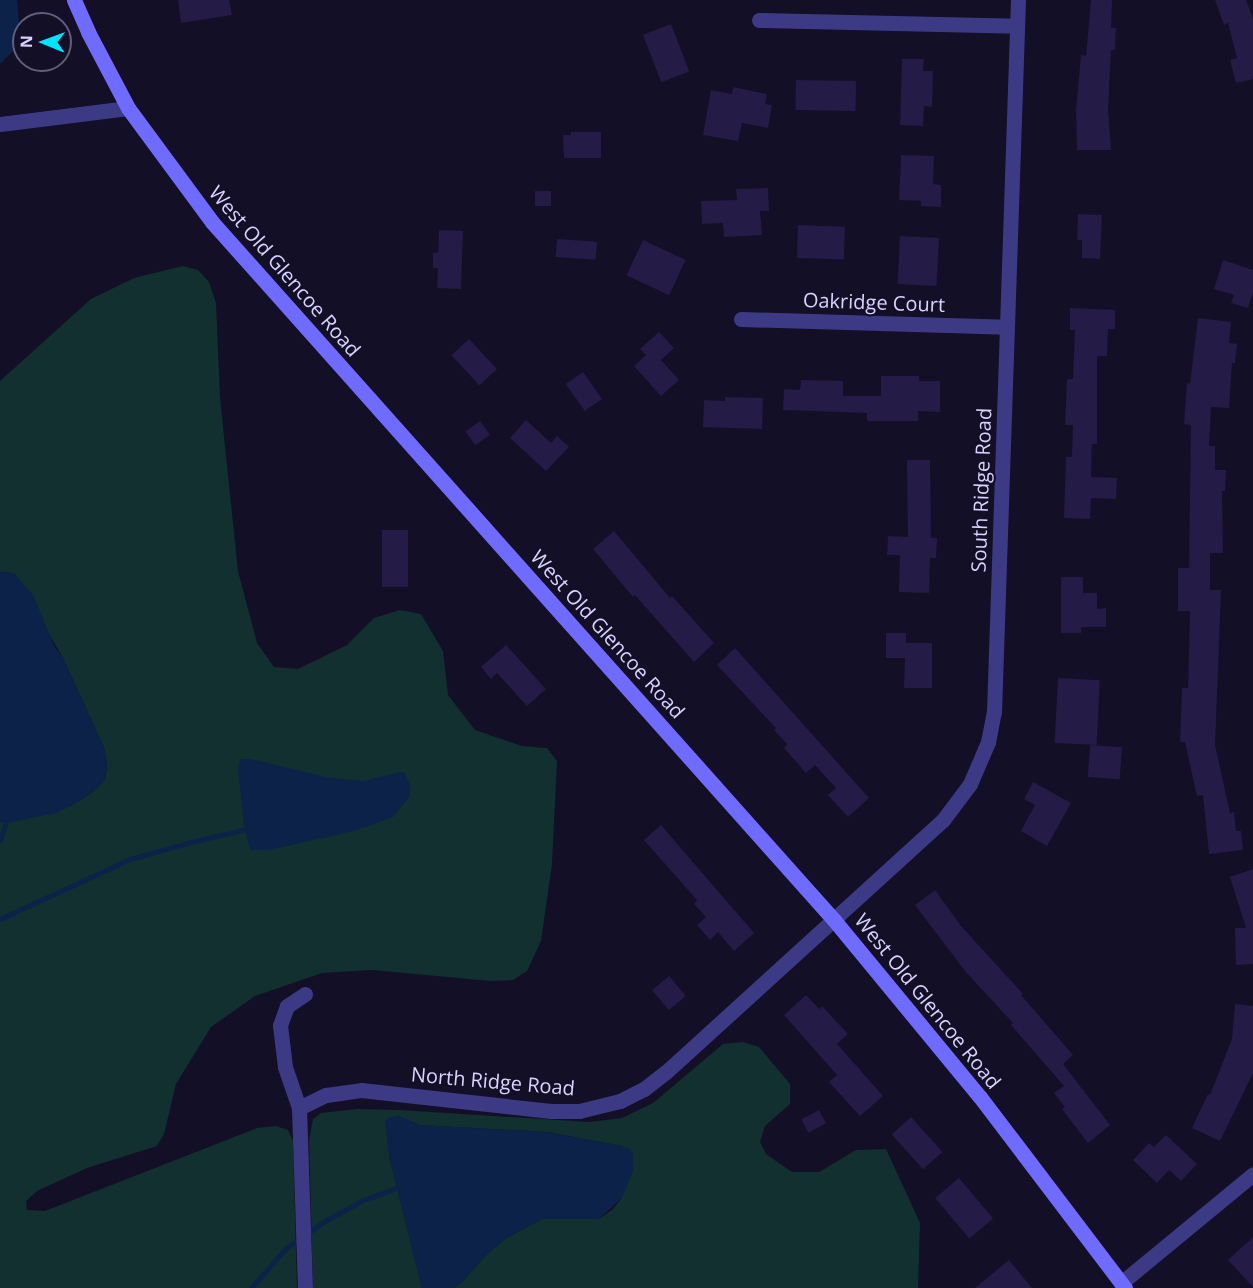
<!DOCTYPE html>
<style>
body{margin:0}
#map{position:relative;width:1253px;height:1288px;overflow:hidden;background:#130f26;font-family:"Open Sans",sans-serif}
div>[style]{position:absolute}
.green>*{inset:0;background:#12302f}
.water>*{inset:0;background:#0c2248}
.stream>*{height:5px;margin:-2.5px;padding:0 2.5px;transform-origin:2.5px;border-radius:2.5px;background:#0c2248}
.building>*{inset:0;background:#241b47;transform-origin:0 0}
.street>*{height:15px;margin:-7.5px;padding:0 7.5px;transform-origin:7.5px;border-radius:7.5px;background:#3d3a85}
.secondary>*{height:15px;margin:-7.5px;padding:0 7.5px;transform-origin:7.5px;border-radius:7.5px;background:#6f6bff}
span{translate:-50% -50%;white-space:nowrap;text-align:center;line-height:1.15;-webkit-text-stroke:4.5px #130f26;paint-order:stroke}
.street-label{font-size:20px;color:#d9d4ff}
.north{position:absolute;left:12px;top:12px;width:60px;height:60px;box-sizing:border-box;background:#130f26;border:2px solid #625e7d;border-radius:50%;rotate:271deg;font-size:16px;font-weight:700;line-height:24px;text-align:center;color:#d9d4ff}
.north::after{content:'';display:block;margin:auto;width:21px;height:27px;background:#00e5ff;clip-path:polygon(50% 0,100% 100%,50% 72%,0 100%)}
</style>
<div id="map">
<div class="green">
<div style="clip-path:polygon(183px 266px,198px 270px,209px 282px,216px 303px,220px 398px,238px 571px,257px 643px,274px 667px,298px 669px,347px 645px,374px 618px,400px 610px,421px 614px,443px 651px,448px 695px,475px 730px,522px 746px,547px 748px,557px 761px,552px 864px,541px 941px,527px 971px,513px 980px,491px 981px,372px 970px,322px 973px,255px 996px,211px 1027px,176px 1084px,164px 1134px,157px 1146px,87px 1168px,37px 1191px,26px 1201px,27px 1210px,45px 1211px,257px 1128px,276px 1126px,288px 1130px,293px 1141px,297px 1288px,0 1288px,0 823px,55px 813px,72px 805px,93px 792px,105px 780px,107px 766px,104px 748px,63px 658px,14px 573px,0 572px,0 381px,91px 299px,134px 278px)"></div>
<div style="clip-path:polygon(743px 1042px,759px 1047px,790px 1084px,790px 1104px,765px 1126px,760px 1142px,766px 1154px,792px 1172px,819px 1172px,856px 1150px,886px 1149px,920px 1223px,918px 1288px,453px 1288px,463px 1281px,487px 1254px,508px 1237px,542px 1219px,599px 1219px,613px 1209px,621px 1199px,622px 1146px,547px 1132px,419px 1125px,398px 1116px,389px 1156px,422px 1288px,313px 1288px,309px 1140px,313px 1119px,321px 1113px,357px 1109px,399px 1110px,590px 1122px,622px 1118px,653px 1103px,723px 1044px)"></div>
</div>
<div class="water">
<div style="clip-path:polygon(0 0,17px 0,20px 34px,15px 49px,0 64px)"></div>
<div style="clip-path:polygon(0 572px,14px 573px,33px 595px,55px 647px,63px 658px,104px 748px,107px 766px,105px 780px,93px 792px,72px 805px,56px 813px,7px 823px,0 823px)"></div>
<div style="clip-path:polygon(240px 759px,251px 759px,331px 778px,363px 781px,399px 772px,405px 773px,410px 784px,410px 796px,393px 817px,354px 831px,269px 850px,250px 850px,244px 826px,238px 769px)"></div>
<div style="clip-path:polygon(398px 1116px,419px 1125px,547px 1132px,622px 1146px,630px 1149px,633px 1154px,633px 1172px,621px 1199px,599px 1219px,542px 1219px,508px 1237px,487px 1254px,463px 1281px,453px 1288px,422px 1288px,389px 1156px,385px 1122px,388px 1118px)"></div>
</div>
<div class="stream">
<div style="left:0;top:840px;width:23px;rotate:-72deg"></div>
<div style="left:0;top:919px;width:143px;rotate:-24.8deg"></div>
<div style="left:130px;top:859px;width:59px;rotate:-15.7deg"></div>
<div style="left:187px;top:843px;width:66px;rotate:-13.2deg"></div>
<div style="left:251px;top:1288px;width:52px;rotate:-48.9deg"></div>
<div style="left:285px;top:1249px;width:47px;rotate:-35.4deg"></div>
<div style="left:323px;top:1222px;width:46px;rotate:-28.8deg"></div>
<div style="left:363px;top:1200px;width:41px;rotate:-19.7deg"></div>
</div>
<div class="building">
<div style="clip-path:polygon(178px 0,229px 0,232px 15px,181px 23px)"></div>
<div style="clip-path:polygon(1091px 0,1112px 0,1111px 28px,1116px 28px,1115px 50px,1111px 50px,1108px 109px,1111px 150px,1077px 150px,1076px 110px,1081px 55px,1086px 56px)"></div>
<div style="clip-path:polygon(1215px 0,1246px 0,1253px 19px,1253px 79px,1236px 83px,1230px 60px,1237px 58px,1228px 23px,1224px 25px)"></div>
<div style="left:671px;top:24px;width:51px;height:30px;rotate:69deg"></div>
<div style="clip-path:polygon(902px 59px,924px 59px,923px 71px,933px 71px,932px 107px,924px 106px,923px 126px,900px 125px)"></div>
<div style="left:796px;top:80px;width:60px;height:30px;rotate:1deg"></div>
<div style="clip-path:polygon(733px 87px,767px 94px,765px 104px,772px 105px,768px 128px,742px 123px,738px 141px,703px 135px,711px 90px,732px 94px)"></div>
<div style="clip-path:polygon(571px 132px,601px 132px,601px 158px,564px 158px,563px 135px,571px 135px)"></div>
<div style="clip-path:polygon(901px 155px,934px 156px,933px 184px,941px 185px,941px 207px,921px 206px,921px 201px,899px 200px)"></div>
<div style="clip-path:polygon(768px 188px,769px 211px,760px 211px,762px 235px,724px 237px,723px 223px,702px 224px,701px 201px,737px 200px,736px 189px)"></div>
<div style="left:535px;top:191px;width:16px;height:15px"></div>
<div style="clip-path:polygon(1078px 214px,1102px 215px,1100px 259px,1082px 258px,1082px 240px,1077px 240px)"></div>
<div style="left:798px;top:225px;width:47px;height:33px;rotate:2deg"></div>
<div style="clip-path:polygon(439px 230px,463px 231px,461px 289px,437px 288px,438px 268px,433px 268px,433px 253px,438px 253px)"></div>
<div style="left:900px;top:236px;width:39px;height:48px;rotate:3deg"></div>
<div style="left:557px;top:239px;width:40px;height:18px;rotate:4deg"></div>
<div style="left:643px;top:240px;width:47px;height:39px;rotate:25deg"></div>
<div style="clip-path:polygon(1223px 260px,1253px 270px,1253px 292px,1248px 308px,1231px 303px,1234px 295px,1214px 289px)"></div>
<div style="clip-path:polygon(1070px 308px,1115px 310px,1115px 329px,1108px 329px,1107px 356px,1097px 356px,1097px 444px,1092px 444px,1091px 477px,1117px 478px,1116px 499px,1091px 498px,1090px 519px,1064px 518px,1066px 457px,1072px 457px,1073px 425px,1065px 425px,1067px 379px,1073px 379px,1075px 330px,1070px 330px)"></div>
<div style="clip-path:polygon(1198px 318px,1231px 322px,1229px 343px,1237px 344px,1235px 363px,1232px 363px,1229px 408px,1211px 407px,1209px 446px,1215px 446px,1215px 470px,1226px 470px,1225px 491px,1222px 491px,1223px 553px,1210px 553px,1210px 590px,1221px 590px,1215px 745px,1230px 813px,1234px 812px,1236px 831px,1241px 831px,1243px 850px,1209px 854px,1203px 795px,1197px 796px,1185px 742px,1180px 742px,1182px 688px,1188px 688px,1190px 611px,1178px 611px,1178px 568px,1189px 568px,1191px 425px,1184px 424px,1187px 383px,1190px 384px)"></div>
<div style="clip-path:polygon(659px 332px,674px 348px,661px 360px,679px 380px,661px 396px,634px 366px,646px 355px,640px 349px)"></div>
<div style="left:469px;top:339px;width:41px;height:24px;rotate:47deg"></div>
<div style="left:583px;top:372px;width:33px;height:21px;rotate:55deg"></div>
<div style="clip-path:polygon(881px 376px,919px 376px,919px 381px,940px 381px,940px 412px,918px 411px,918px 421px,867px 421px,867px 413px,783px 410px,784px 389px,800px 390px,801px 380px,843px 381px,843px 396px,881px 396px)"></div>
<div style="clip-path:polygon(725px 397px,763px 398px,762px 429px,703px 427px,704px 400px,725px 401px)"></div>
<div style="clip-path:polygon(526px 420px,551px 443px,557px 436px,569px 447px,546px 471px,510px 438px)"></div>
<div style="left:480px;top:421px;width:17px;height:18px;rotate:54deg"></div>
<div style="clip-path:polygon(907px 460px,930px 460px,931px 538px,937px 538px,936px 558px,930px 558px,929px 593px,899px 592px,900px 555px,887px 555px,888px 536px,908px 537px)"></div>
<div style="left:382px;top:530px;width:26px;height:57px"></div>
<div style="clip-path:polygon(614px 531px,670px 598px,672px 596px,714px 643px,694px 662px,635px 595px,633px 597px,593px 549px)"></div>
<div style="clip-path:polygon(1061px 577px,1083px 577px,1083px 593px,1097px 593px,1097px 609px,1106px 608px,1106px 627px,1081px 627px,1081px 633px,1061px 633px)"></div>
<div style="clip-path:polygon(886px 633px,906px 633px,906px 643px,932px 643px,932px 688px,904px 688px,905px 658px,886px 658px)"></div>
<div style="clip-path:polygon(506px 645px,546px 689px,527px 706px,497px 673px,491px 679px,481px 667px)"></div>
<div style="clip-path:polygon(735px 648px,869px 798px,848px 817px,828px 795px,836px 788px,815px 765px,806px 773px,784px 748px,787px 744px,774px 730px,776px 728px,717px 665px)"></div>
<div style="left:1058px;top:678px;width:42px;height:65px;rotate:3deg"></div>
<div style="left:1090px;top:745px;width:32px;height:32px;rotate:4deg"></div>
<div style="clip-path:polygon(1033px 782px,1071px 803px,1047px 846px,1021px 831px,1035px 805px,1024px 799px)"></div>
<div style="clip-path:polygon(661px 825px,754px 933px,734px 951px,718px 932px,710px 940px,697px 925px,706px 917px,694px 904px,697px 900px,644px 840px)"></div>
<div style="clip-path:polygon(1253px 869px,1253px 964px,1236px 965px,1235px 928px,1246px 928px,1230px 877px)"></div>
<div style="clip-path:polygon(935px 890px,961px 926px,1023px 994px,1021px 995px,1073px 1055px,1063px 1064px,1110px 1125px,1088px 1143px,1062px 1109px,1065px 1107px,1054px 1093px,1064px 1086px,1011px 1025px,1013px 1023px,965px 971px,915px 905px)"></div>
<div style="left:669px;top:976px;width:26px;height:22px;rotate:50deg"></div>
<div style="clip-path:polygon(806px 995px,819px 1009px,822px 1006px,848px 1034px,837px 1044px,883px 1096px,860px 1116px,829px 1082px,837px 1075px,784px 1015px)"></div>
<div style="clip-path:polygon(1235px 1004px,1253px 1006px,1253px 1073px,1220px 1141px,1192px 1128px,1208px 1094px,1210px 1095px,1232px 1039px)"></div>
<div style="left:819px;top:1110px;width:15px;height:20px;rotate:62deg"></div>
<div style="left:911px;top:1117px;width:47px;height:26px;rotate:48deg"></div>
<div style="clip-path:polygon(1166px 1135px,1197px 1164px,1181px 1181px,1169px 1170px,1157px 1183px,1133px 1160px,1149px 1143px,1154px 1147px)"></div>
<div style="left:959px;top:1178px;width:53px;height:31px;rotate:50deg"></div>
<div style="clip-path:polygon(1253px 1237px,1253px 1287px,1228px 1260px)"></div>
<div style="clip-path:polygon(1009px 1260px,1032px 1288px,975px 1288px)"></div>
</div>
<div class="street">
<div style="left:759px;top:20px;width:258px;rotate:1.3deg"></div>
<div style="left:0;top:124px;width:129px;rotate:-7.1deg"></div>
<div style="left:741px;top:319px;width:265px;rotate:1.7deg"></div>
<div style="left:305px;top:994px;width:22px;rotate:146deg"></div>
<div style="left:287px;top:1006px;width:20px;rotate:110deg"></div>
<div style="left:280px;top:1025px;width:42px;rotate:83.2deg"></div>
<div style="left:285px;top:1067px;width:43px;rotate:71.1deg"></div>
<div style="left:299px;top:1108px;width:180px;rotate:88.1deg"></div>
<div style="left:299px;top:1108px;width:30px;rotate:-26deg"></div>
<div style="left:326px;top:1095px;width:35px;rotate:-8deg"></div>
<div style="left:361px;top:1090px;width:191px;rotate:6.3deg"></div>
<div style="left:551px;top:1111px;width:28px"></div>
<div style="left:579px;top:1111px;width:42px;rotate:-13.7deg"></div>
<div style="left:620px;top:1101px;width:27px;rotate:-27deg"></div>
<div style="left:644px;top:1089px;width:28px;rotate:-38deg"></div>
<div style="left:666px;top:1072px;width:374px;rotate:-42.3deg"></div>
<div style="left:943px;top:820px;width:45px;rotate:-53.1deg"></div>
<div style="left:970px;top:784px;width:46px;rotate:-66.8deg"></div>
<div style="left:988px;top:742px;width:31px;rotate:-79deg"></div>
<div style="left:994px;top:712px;width:712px;rotate:-88.07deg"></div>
<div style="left:1121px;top:1283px;width:171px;rotate:-39.5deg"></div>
</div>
<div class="secondary">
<div style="left:74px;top:0;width:35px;rotate:66deg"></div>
<div style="left:88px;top:32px;width:86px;rotate:62.2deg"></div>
<div style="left:128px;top:108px;width:142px;rotate:53.6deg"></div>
<div style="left:212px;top:222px;width:935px;rotate:48.3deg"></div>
<div style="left:834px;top:920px;width:229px;rotate:50.5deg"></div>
<div style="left:980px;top:1097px;width:240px;rotate:52.8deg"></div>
</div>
<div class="street-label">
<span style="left:285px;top:271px;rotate:49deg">West Old Glencoe Road</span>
<span style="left:874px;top:302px;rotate:2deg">Oakridge Court</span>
<span style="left:981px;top:490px;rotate:-88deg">South Ridge Road</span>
<span style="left:608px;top:634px;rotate:48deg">West Old Glencoe Road</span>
<span style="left:928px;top:1001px;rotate:51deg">West Old Glencoe Road</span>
<span style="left:493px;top:1081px;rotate:5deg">North Ridge Road</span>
</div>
<div class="north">N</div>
</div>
